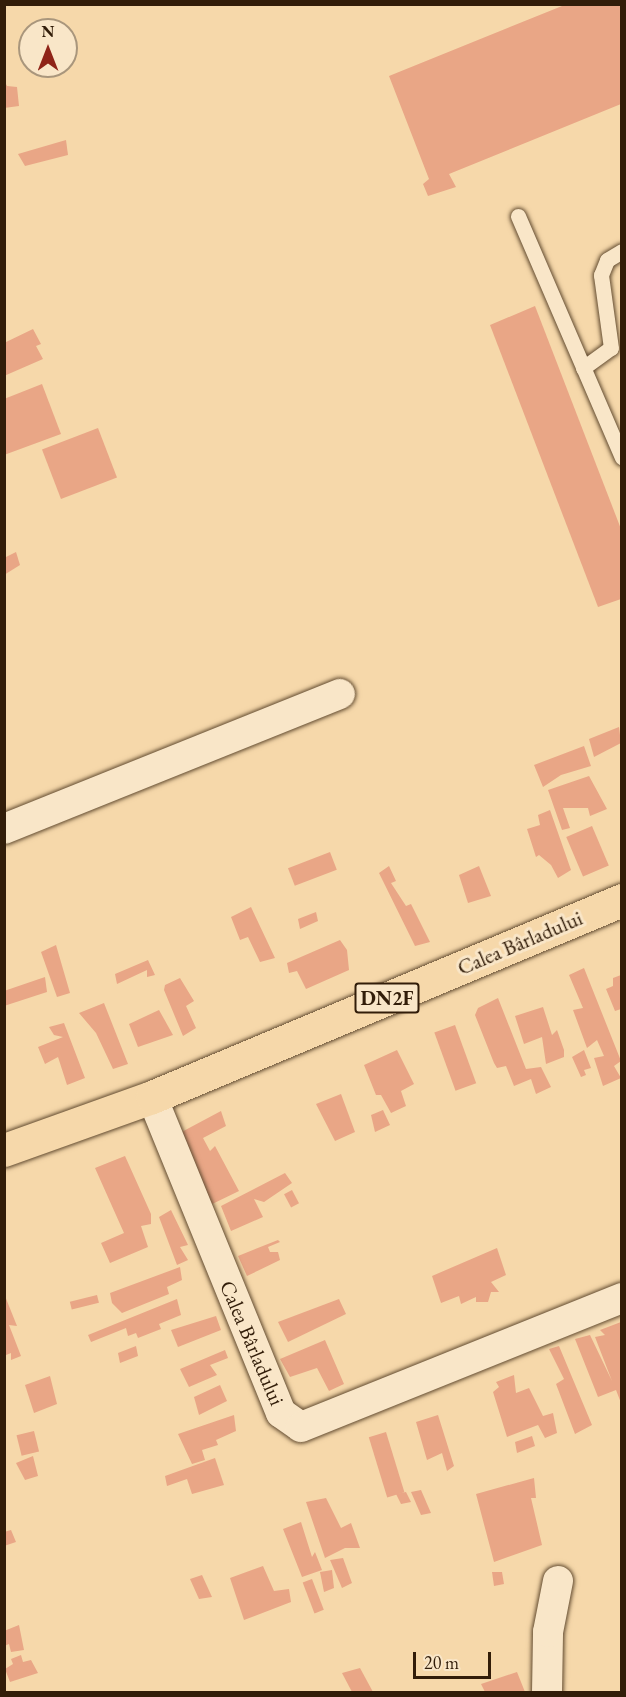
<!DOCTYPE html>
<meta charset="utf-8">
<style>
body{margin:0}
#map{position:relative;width:626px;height:1697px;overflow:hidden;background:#f6d8aa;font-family:"EB Garamond",serif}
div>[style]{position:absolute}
.building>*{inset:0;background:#e9a686;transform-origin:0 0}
.roads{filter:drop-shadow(0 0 2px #634c31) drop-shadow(0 0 2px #634c31)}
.service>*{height:15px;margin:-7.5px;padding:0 7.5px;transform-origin:7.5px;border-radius:7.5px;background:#f9e6c8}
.minor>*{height:30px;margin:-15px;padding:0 15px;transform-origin:15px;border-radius:15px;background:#f9e6c8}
.primary>*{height:33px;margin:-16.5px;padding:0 16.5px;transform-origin:16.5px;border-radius:16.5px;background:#f6d8aa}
span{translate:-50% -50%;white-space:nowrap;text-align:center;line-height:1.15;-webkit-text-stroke:6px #f9e6c8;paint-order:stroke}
.shield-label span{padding:2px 4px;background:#f9e6c8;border:2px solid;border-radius:4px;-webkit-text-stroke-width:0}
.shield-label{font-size:20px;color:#321d09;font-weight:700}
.street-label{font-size:21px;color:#321d09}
.frame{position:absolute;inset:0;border:6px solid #321d09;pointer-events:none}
.north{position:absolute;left:18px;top:18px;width:60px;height:60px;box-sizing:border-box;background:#f9e6c8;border:2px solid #a9967c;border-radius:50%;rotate:0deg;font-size:16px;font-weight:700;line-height:24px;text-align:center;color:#321d09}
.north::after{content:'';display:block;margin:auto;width:21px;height:27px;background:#8f2418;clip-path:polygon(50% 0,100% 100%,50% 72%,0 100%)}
.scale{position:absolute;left:413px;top:1652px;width:78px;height:27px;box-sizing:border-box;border:3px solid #321d09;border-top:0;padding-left:8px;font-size:18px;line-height:21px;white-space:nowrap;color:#321d09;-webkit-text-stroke:4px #f9e6c8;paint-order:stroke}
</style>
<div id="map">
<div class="building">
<div style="clip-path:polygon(567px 4px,621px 4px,621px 104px,449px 174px,456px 187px,428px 196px,423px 184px,429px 179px,389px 76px)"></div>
<div style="clip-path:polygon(4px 80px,7px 86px,17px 87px,19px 106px,4px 108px)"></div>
<div style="clip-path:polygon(66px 140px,68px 155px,25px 166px,18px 154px)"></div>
<div style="clip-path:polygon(535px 306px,621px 529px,621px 599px,598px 607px,490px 325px)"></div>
<div style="clip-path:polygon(33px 329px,41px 344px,36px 346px,43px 359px,4px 376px,4px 343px)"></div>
<div style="clip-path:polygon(42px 384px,61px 434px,4px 455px,4px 399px)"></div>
<div style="left:98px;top:428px;width:53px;height:60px;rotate:69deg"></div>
<div style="clip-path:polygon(16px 552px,20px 565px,4px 575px,4px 558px)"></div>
<div style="clip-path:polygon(619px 727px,621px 743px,594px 757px,589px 739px)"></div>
<div style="clip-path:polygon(584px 746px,591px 766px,561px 775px,543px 787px,534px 765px)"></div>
<div style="clip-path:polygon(589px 776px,607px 809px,590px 816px,588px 808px,563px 808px,570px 828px,562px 830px,548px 790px)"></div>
<div style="clip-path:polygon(550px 810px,571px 870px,558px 878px,551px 865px,539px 855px,536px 857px,527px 829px,540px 825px,538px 815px)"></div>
<div style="left:592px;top:826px;width:43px;height:28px;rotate:67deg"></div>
<div style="left:330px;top:852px;width:19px;height:45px;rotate:69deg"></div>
<div style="clip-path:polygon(389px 866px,396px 881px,391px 883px,406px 906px,411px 904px,430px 942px,415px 946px,379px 873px)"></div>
<div style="clip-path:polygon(479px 866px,491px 896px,468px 903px,459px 875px)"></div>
<div style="clip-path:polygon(251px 907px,275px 958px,260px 962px,248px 937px,240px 940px,231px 917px)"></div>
<div style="clip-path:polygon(316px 912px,318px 921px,300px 929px,298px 919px)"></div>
<div style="clip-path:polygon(340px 940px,347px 950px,349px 970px,306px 989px,297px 971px,289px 973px,287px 963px)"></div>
<div style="clip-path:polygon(56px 945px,70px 993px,57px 997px,41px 952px)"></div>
<div style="clip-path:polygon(148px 960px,155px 975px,147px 977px,147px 970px,117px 984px,115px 974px)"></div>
<div style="clip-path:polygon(584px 968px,621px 1061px,614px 1066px,621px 1078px,603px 1086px,594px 1058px,604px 1056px,597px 1040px,587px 1048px,573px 1010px,583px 1008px,569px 975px)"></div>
<div style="clip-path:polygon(621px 975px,621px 1009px,615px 1011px,606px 989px,613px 986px,613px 978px)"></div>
<div style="clip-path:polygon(45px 977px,47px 992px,4px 1006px,4px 991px)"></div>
<div style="clip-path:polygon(180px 978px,194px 1001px,186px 1006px,196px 1028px,183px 1036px,164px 990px,165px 985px)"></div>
<div style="clip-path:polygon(498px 998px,526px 1069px,541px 1067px,551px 1087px,536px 1094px,531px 1079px,514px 1086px,506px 1066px,497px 1068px,494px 1063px,475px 1015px,478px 1008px)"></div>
<div style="clip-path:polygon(104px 1003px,128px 1064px,113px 1069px,96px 1033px,79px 1013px)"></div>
<div style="clip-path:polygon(543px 1007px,552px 1035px,557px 1030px,564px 1050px,564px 1057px,546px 1064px,542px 1037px,524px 1044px,515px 1016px)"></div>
<div style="clip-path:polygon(159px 1010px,173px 1035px,138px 1047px,129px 1024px)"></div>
<div style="clip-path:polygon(64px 1023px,85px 1078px,67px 1085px,58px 1057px,45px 1064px,38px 1047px,63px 1037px,54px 1035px,49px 1027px)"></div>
<div style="left:455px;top:1025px;width:62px;height:22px;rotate:70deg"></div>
<div style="clip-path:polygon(397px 1050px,414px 1084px,401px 1091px,406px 1106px,391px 1113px,381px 1095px,376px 1095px,364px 1065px)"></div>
<div style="clip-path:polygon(584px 1050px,591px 1068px,584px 1070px,586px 1075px,581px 1077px,572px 1057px)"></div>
<div style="clip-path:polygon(341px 1094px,355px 1132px,335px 1141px,316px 1104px)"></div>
<div style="clip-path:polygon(383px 1110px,390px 1125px,375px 1132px,371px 1115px)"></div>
<div style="clip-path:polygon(221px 1111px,226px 1126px,203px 1138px,210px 1151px,215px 1146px,239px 1191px,204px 1208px,176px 1135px)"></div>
<div style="clip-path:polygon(125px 1156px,151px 1214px,151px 1224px,141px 1226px,148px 1247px,110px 1263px,101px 1243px,124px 1233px,95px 1168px)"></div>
<div style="clip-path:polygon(285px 1173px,292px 1183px,264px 1202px,254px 1199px,263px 1217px,231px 1231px,221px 1206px)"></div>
<div style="left:292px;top:1190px;width:15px;height:9px;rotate:62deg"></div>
<div style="clip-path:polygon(171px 1210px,188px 1245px,180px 1247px,188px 1260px,177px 1265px,159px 1217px)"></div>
<div style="clip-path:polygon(278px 1240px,280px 1242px,268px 1247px,270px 1252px,278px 1252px,280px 1260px,247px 1276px,238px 1256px)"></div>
<div style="clip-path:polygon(497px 1248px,506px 1275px,491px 1282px,499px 1292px,491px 1292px,488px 1302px,476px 1302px,476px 1297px,461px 1304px,459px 1296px,441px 1303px,432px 1276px)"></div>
<div style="clip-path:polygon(180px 1267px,182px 1280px,167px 1287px,169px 1294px,122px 1313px,112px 1303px,110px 1293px)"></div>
<div style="left:97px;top:1295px;width:8px;height:28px;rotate:76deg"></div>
<div style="clip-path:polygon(5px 1296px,17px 1326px,9px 1325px,21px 1356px,11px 1360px,11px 1353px,6px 1355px,4px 1351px)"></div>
<div style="clip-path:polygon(177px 1299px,181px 1315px,159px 1324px,161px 1329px,138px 1338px,136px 1333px,128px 1336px,126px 1328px,91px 1342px,88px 1335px)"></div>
<div style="clip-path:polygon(339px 1299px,346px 1314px,288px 1342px,278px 1322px)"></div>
<div style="clip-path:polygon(216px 1316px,221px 1330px,178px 1347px,171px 1330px)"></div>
<div style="clip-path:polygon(621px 1322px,621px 1403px,616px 1390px,598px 1397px,575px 1339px,590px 1335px,612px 1381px,595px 1337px,605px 1335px,600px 1330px)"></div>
<div style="clip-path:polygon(325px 1340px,344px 1384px,329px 1391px,317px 1368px,290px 1377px,280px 1359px)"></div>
<div style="clip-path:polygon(136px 1346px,138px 1356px,120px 1363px,118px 1353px)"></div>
<div style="clip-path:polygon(559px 1346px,592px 1425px,575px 1434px,556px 1384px,564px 1379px,549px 1349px)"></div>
<div style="clip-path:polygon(225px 1350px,228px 1358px,210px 1365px,217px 1375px,189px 1387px,180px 1369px)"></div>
<div style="clip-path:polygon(514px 1375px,516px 1393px,529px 1388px,543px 1416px,553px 1413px,557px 1433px,545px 1438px,538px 1425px,507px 1437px,493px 1392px,499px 1387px,496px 1382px)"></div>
<div style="clip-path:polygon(50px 1376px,57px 1404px,34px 1413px,25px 1385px)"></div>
<div style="clip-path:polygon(220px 1385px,227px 1401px,199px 1415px,194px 1397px)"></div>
<div style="clip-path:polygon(234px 1415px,236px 1431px,216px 1440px,218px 1445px,202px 1450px,205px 1460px,192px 1464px,178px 1434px)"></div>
<div style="clip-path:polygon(438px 1415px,454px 1466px,447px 1471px,442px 1453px,427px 1460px,416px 1422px)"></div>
<div style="left:34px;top:1431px;width:21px;height:18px;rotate:76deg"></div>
<div style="left:386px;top:1432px;width:63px;height:18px;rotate:73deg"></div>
<div style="clip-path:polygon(532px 1436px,535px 1446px,517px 1453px,515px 1442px)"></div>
<div style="clip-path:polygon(33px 1456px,38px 1476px,25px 1480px,16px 1463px)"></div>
<div style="clip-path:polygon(215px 1458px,224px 1485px,192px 1494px,187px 1479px,167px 1486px,165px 1476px)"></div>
<div style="clip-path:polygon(534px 1478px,536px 1498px,531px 1498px,542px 1545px,494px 1562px,476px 1494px)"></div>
<div style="clip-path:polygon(421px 1490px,431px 1513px,421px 1515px,411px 1492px)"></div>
<div style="clip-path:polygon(406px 1492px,411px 1502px,401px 1504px,396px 1494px)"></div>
<div style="clip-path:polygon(326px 1498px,341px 1528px,351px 1523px,360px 1548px,345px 1548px,325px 1558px,306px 1502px)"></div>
<div style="clip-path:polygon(301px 1522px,312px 1557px,315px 1552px,322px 1570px,302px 1577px,283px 1529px)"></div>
<div style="clip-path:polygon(11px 1530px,16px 1542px,4px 1546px,4px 1532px)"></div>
<div style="clip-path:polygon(343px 1558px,352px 1583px,342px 1588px,330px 1560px)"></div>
<div style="clip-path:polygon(263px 1566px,274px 1591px,289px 1589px,291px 1602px,244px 1620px,230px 1578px)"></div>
<div style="clip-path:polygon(332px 1570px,334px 1588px,324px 1592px,320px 1572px)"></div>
<div style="clip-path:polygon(492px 1572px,502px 1572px,504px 1584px,494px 1586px)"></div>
<div style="clip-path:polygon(202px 1575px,212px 1597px,199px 1599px,190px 1579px)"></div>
<div style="left:312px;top:1579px;width:33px;height:10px;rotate:69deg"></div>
<div style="clip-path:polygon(19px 1625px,24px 1650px,11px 1652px,9px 1644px,4px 1646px,4px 1631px)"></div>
<div style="clip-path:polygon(21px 1655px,23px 1662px,31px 1660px,38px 1673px,10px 1682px,5px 1669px,13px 1664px,11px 1659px)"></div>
<div style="clip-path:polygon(360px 1668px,373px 1692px,352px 1692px,342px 1673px)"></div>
<div style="clip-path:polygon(517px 1672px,525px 1692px,485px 1692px,481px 1684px)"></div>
</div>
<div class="roads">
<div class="service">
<div style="left:518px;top:216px;width:263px;rotate:66.7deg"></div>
<div style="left:583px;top:368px;width:34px;rotate:-36deg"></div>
<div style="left:611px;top:348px;width:74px;rotate:-97.8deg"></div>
<div style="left:601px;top:275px;width:16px;rotate:-68deg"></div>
<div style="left:607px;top:260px;width:17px;rotate:-31deg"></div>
</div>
<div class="minor">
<div style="left:4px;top:829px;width:362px;rotate:-21.9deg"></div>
<div style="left:152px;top:1097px;width:341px;rotate:67.8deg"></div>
<div style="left:281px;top:1413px;width:24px;rotate:35deg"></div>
<div style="left:301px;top:1427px;width:346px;rotate:-21.9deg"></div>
<div style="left:547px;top:1692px;width:60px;rotate:-89deg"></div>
<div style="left:548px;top:1632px;width:52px;rotate:-78.9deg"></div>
</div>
<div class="primary">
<div style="left:4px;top:1150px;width:157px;rotate:-19.7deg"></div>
<div style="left:152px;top:1097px;width:510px;rotate:-22.74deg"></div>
</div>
</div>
<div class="shield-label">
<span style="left:387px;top:998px">DN2F</span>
</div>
<div class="street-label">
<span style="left:520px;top:943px;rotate:-23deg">Calea Bârladului</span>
<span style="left:252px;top:1343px;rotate:67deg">Calea Bârladului</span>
</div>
<div class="frame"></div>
<div class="north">N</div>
<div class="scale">20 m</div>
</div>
